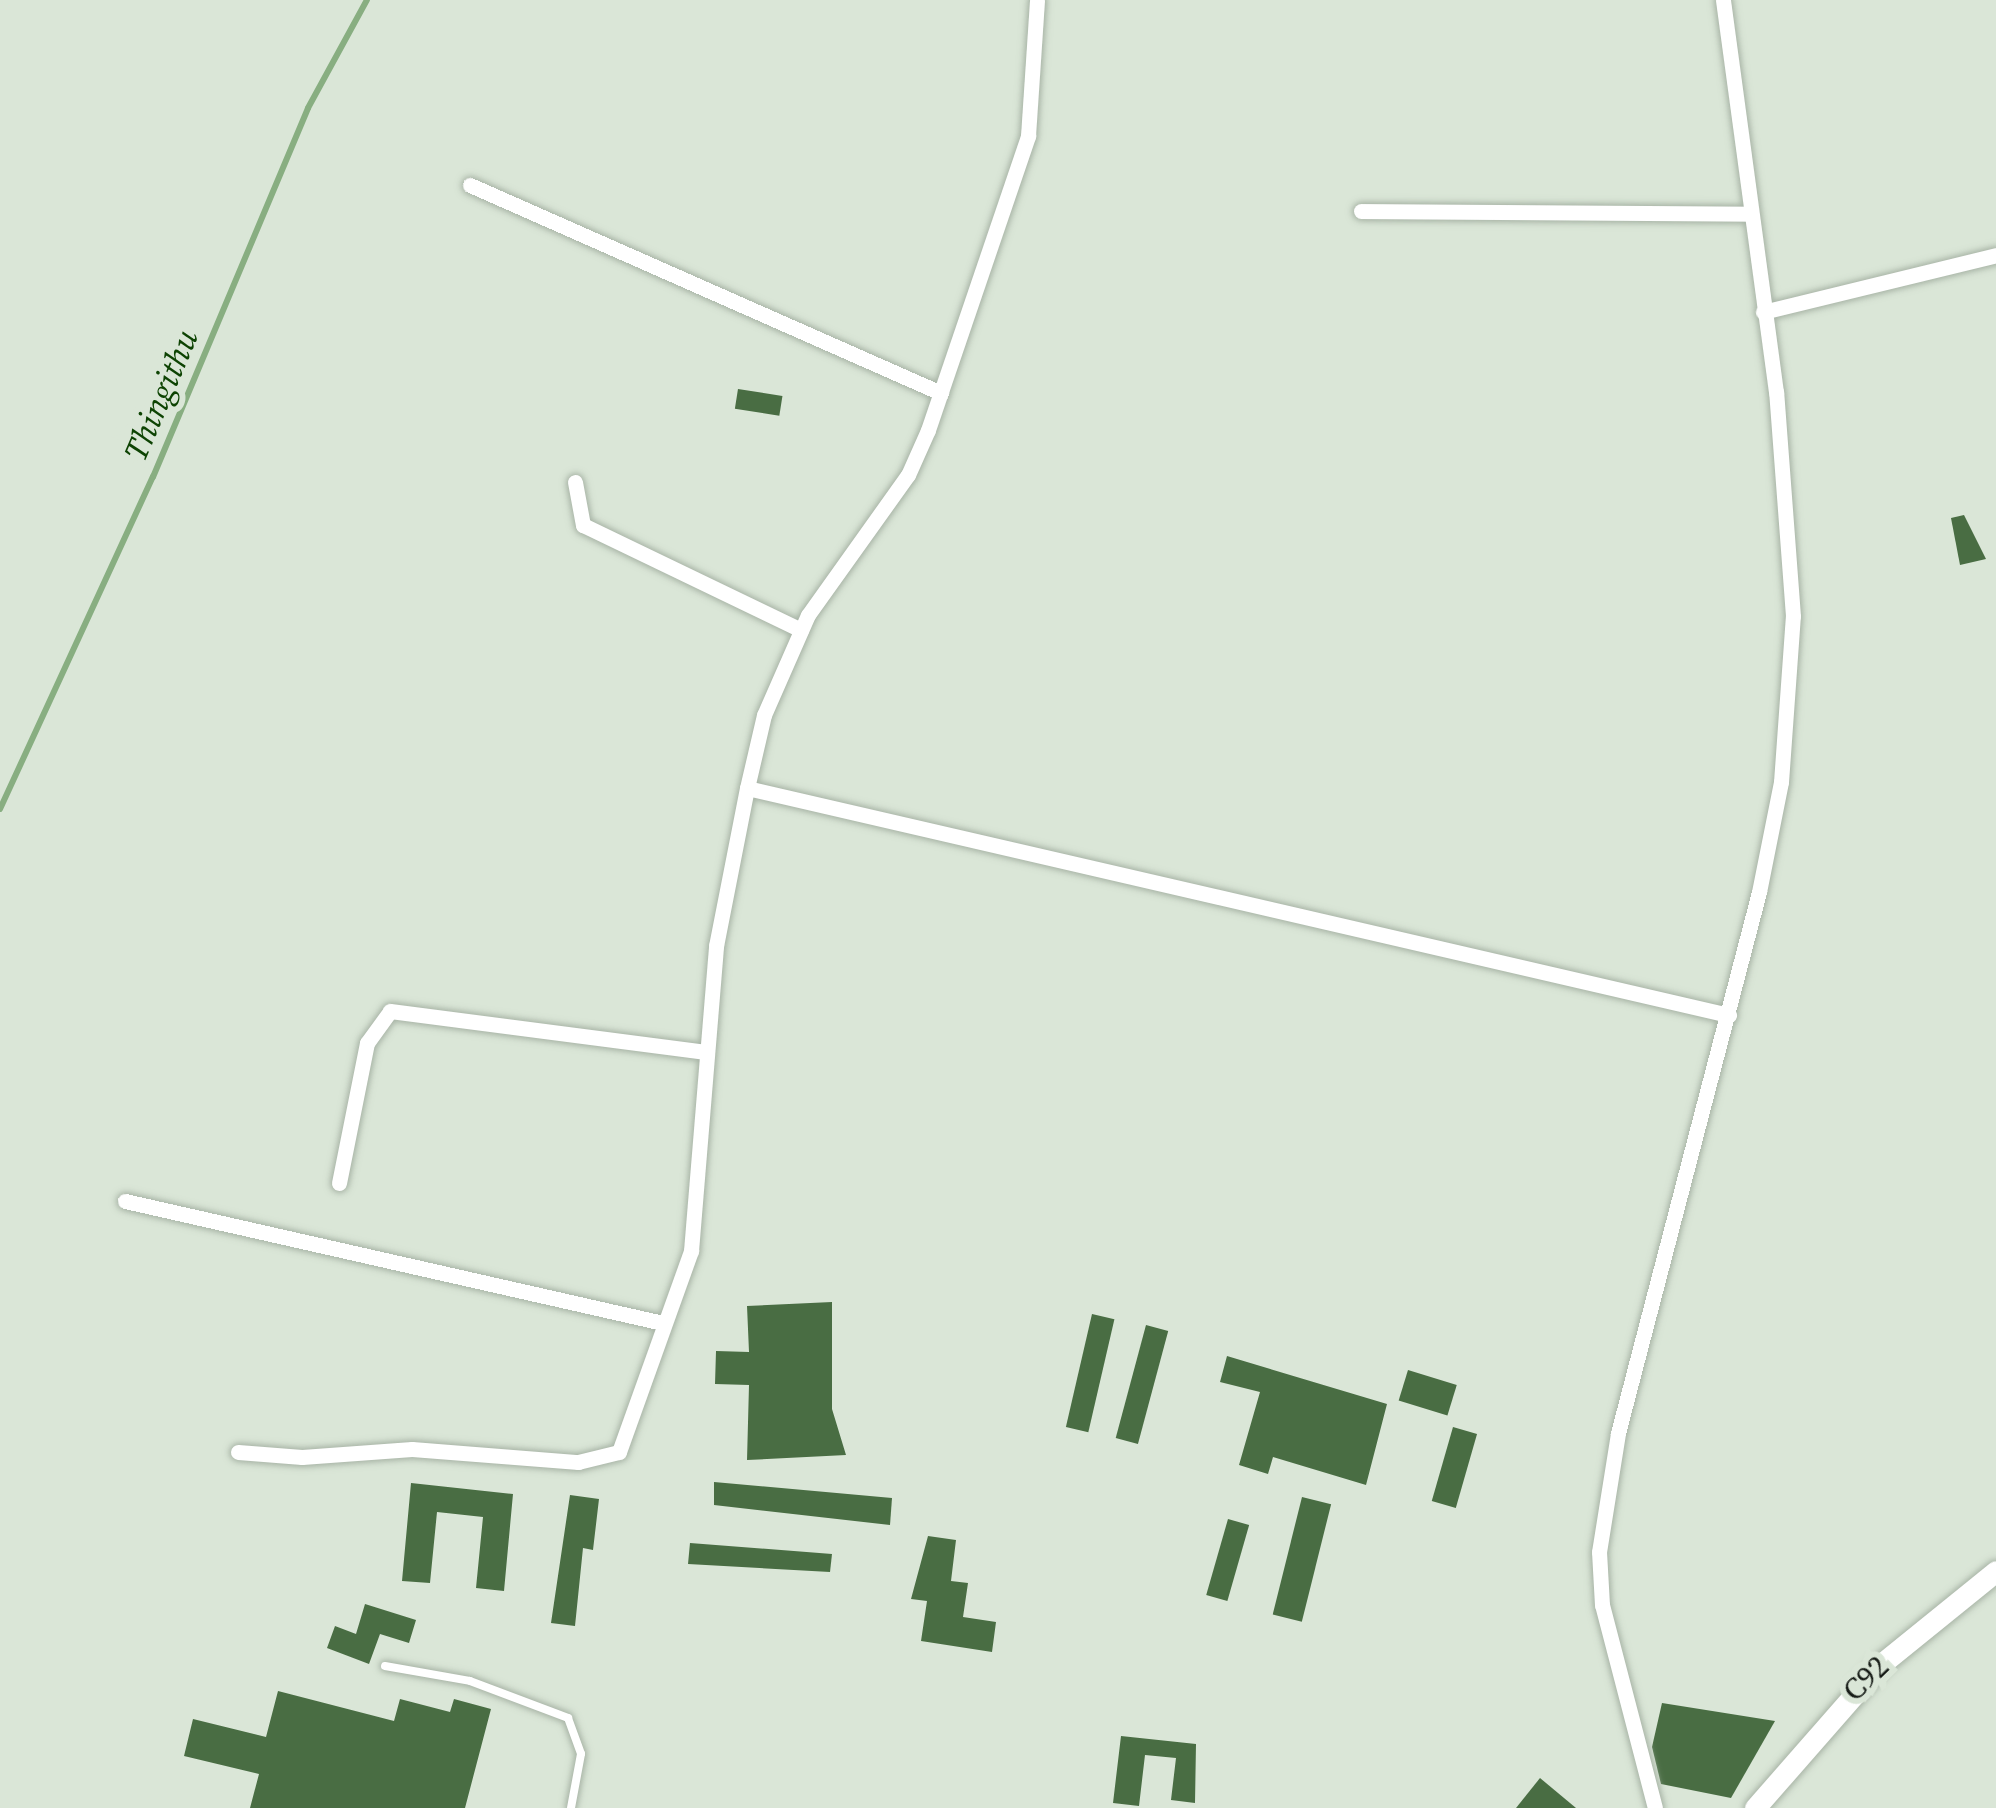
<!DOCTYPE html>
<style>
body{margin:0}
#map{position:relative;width:1996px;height:1808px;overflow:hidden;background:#dae6d7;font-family:"Source Serif 4",serif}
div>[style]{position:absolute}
.stream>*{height:6px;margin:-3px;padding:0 3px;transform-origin:3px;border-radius:3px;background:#88ae81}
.building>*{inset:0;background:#496d43;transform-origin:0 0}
.roads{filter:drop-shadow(0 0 3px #a8b4a6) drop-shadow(0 0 3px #a8b4a6)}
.service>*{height:8px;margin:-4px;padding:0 4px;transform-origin:4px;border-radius:4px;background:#fff}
.minor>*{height:15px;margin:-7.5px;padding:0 7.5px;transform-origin:7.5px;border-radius:7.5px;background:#fff}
.secondary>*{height:21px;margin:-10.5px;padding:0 10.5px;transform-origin:10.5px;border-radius:10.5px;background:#fff}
span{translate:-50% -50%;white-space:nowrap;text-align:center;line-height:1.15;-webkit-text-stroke:12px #dae6d7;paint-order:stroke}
.street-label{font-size:30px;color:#161b16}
.water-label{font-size:33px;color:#0d4303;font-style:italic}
</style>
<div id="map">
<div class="stream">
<div style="left:0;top:809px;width:366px;rotate:-65.3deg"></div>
<div style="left:153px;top:477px;width:400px;rotate:-67.2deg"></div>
<div style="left:308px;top:108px;width:123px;rotate:-61.4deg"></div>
</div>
<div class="building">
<div style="left:738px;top:389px;width:45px;height:20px;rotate:9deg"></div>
<div style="clip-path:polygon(1964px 515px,1986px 559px,1960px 565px,1951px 518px)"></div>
<div style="clip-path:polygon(832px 1302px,832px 1409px,846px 1455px,747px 1460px,749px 1385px,715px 1384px,716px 1351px,749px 1352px,747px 1306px)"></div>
<div style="left:1092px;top:1314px;width:23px;height:116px;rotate:13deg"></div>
<div style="left:1146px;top:1325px;width:23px;height:117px;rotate:15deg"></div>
<div style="clip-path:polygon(1227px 1356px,1387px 1404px,1366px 1485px,1273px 1457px,1268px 1474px,1239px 1465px,1260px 1392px,1220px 1382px)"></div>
<div style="left:1408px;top:1370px;width:51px;height:32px;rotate:17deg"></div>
<div style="left:1453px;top:1427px;width:25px;height:77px;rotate:16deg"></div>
<div style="clip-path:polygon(714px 1482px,892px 1498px,890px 1525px,714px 1505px)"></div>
<div style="clip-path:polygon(411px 1483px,513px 1494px,504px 1591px,476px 1588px,483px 1517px,437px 1512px,430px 1583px,402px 1581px)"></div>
<div style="clip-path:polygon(570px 1495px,599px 1499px,593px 1550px,583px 1548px,575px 1626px,551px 1623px)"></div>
<div style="left:1302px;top:1497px;width:30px;height:121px;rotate:14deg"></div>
<div style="left:1228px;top:1519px;width:22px;height:79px;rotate:16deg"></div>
<div style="clip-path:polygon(928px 1536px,956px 1540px,951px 1581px,968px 1583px,963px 1617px,996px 1622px,992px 1652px,921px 1641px,927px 1601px,911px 1599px)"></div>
<div style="clip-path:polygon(690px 1543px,832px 1554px,830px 1572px,688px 1564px)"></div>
<div style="clip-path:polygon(365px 1604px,416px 1620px,409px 1643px,380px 1634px,369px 1664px,327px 1648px,335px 1626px,356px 1634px)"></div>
<div style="clip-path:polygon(278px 1691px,394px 1721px,400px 1699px,450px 1712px,454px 1699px,491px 1709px,465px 1808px,250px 1808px,259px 1774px,184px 1756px,193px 1719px,266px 1737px)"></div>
<div style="clip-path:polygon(1662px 1703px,1775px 1721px,1731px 1798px,1661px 1784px,1652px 1747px)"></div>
<div style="clip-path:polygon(1121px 1736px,1196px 1744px,1195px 1803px,1171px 1800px,1176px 1758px,1145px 1755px,1139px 1806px,1113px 1803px)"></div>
<div style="clip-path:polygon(1540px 1778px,1576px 1808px,1516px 1808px)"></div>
</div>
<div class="roads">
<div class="service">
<div style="left:385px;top:1666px;width:86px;rotate:10deg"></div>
<div style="left:470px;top:1681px;width:105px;rotate:20.7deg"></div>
<div style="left:568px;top:1718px;width:38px;rotate:70deg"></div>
<div style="left:581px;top:1754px;width:55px;rotate:100.5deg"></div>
</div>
<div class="minor">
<div style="left:470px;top:185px;width:515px;rotate:23.83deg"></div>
<div style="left:1361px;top:211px;width:388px;rotate:0.4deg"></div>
<div style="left:1763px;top:312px;width:240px;rotate:-13.7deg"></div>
<div style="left:575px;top:482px;width:44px;rotate:79.5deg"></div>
<div style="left:583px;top:525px;width:242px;rotate:25.7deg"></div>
<div style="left:747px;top:788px;width:75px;rotate:-76.9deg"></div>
<div style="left:764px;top:715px;width:109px;rotate:-66.3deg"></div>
<div style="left:808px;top:615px;width:172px;rotate:-54.5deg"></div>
<div style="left:908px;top:475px;width:49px;rotate:-66deg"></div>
<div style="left:928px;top:430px;width:311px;rotate:-71.2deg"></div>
<div style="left:1028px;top:136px;width:136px;rotate:-86.2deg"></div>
<div style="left:339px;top:1183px;width:143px;rotate:-78.7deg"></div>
<div style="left:367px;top:1043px;width:39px;rotate:-54deg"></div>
<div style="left:390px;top:1011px;width:317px;rotate:7.4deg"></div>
<div style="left:125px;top:1201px;width:552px;rotate:12.78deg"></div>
<div style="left:238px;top:1452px;width:64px;rotate:4.5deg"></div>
<div style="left:302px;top:1457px;width:110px;rotate:-4.2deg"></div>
<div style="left:412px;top:1449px;width:167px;rotate:4.5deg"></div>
<div style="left:578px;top:1462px;width:42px;rotate:-13.7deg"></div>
<div style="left:619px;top:1452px;width:214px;rotate:-70.3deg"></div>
<div style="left:691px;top:1251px;width:306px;rotate:-85.3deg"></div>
<div style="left:716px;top:946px;width:161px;rotate:-78.9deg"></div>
<div style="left:747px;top:788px;width:1008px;rotate:13.02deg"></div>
<div style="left:1655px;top:1808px;width:210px;rotate:-104.6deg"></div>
<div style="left:1602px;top:1605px;width:53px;rotate:-93.2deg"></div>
<div style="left:1599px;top:1552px;width:121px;rotate:-80.9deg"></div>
<div style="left:1618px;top:1433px;width:559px;rotate:-75.39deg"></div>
<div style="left:1759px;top:892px;width:112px;rotate:-78.7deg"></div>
<div style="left:1781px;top:782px;width:166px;rotate:-85.9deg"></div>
<div style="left:1793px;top:616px;width:225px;rotate:-94.3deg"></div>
<div style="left:1776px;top:392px;width:396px;rotate:-97.7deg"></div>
</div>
<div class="secondary">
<div style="left:1755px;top:1808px;width:190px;rotate:-48.8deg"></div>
<div style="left:1880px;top:1665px;width:149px;rotate:-39deg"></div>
</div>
</div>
<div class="street-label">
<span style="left:1866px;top:1679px;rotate:-44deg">C92</span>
</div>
<div class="water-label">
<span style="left:161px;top:395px;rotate:-67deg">Thingithu</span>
</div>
</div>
